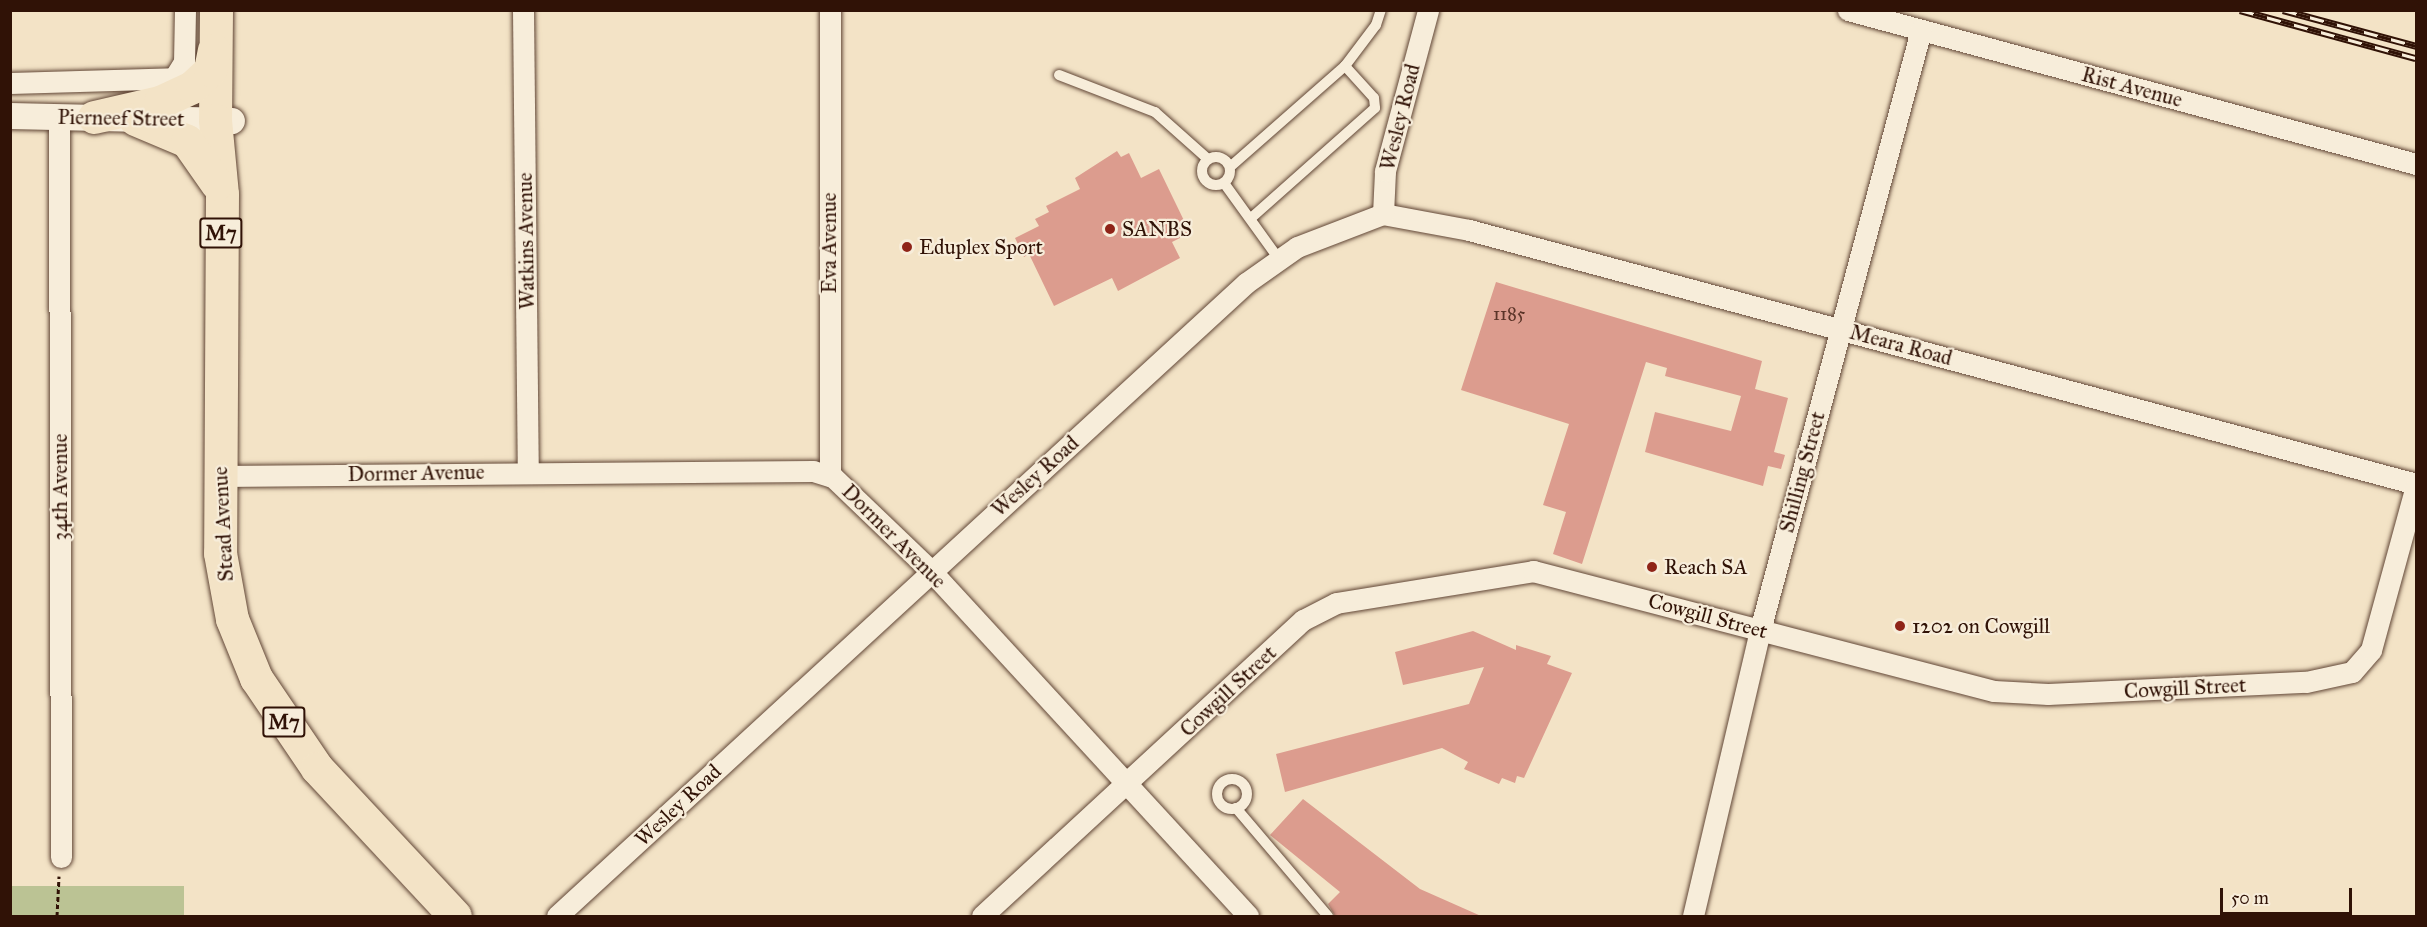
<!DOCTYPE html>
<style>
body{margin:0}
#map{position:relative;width:2427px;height:927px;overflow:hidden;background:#f3e3c6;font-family:"IM FELL Great Primer",serif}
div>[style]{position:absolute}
.green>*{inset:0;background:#bbc394;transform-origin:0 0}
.building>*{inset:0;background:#dc9c8e}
.path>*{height:3px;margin-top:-1.5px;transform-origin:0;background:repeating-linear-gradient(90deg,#301206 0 4.5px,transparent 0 7.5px)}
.roads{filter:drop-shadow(0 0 2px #614636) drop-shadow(0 0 2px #614636)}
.service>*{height:10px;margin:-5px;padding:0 5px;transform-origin:5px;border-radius:5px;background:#f7edda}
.service>.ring{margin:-5px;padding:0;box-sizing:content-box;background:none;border:10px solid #f7edda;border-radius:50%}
.minor>*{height:21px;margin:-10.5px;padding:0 10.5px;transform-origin:10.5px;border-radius:10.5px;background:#f7edda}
.tertiary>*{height:26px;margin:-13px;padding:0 13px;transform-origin:13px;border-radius:13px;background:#f7edda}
.primary>*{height:33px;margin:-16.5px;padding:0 16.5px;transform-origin:16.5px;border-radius:16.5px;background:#f3e3c6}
.rail>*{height:7px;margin-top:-3.5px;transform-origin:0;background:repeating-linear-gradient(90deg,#f7edda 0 14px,#301206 0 28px);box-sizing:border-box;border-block:2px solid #301206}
.dots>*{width:16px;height:16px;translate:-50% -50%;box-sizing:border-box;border:3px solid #f7edda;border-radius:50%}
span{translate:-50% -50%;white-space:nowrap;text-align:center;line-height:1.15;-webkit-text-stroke:4.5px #f7edda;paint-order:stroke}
.number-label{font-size:18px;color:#5b3428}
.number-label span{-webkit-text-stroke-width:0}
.shield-label span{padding:2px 4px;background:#f7edda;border:2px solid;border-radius:4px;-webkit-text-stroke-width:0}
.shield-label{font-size:20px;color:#301206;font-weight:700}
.street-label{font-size:21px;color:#301206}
.poi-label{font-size:21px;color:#301206}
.left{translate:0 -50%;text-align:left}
.frame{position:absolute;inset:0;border:12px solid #301206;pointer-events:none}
.scale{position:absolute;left:2220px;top:888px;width:132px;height:27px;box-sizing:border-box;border:3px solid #301206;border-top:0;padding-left:8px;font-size:18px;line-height:21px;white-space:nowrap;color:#301206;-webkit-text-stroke:4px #f7edda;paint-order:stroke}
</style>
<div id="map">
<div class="green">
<div style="left:11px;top:886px;width:173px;height:30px"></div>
</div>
<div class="building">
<div style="clip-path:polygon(1117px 151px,1121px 157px,1129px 153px,1141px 178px,1159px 169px,1190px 233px,1172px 242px,1180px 258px,1118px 291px,1112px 278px,1054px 306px,1029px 254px,1024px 257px,1015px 238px,1039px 226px,1035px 219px,1049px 212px,1046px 206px,1080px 189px,1075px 178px)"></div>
<div style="clip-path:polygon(1496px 282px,1762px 361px,1755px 389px,1788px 398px,1774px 452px,1785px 455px,1781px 469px,1768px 466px,1763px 486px,1645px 452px,1655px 412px,1731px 431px,1741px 396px,1665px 376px,1667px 368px,1646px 362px,1582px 564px,1553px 554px,1566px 512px,1543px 505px,1569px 424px,1461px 390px)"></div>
<div style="clip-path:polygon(1473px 631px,1516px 650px,1516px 645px,1551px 656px,1547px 664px,1572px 673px,1524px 778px,1517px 776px,1515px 783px,1502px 778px,1499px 784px,1464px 769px,1468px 762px,1442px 748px,1285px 792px,1276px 754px,1469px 704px,1484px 667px,1403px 685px,1395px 652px)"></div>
<div style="clip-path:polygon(1303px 799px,1420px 889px,1481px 916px,1335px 916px,1328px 904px,1340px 892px,1270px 835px)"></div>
</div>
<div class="path">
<div style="left:57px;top:916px;width:40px;rotate:-87.1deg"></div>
</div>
<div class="roads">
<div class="service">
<div style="left:1345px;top:66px;width:51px;rotate:-52.9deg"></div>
<div style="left:1376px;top:25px;width:16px;rotate:-72deg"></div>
<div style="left:1059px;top:75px;width:103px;rotate:21.1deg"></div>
<div style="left:1155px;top:112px;width:71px;rotate:41.6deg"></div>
<div class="ring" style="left:1202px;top:157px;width:18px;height:18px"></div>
<div style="left:1230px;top:167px;width:153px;rotate:-41.3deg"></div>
<div style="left:1345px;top:66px;width:43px;rotate:47.8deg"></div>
<div style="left:1374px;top:98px;width:10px;rotate:84deg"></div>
<div style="left:1375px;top:108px;width:166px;rotate:138.4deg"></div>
<div style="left:1224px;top:183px;width:92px;rotate:54.2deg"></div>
<div class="ring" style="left:1217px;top:779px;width:20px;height:20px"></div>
<div style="left:1236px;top:808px;width:142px;rotate:49.6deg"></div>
</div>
<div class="minor">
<div style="left:523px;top:10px;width:462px;rotate:89.4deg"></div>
<div style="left:1848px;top:10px;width:589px;rotate:15.17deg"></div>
<div style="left:10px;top:83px;width:164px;rotate:-1.7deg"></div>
<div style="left:174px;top:78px;width:19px;rotate:-58deg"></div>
<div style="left:184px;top:62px;width:52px;rotate:-88.9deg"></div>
<div style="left:59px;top:117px;width:740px;rotate:89.85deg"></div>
<div style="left:1383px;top:214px;width:87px;rotate:10.5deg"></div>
<div style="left:1469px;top:230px;width:980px;rotate:15.01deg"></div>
<div style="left:220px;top:476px;width:593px;rotate:-0.48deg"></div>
<div style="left:813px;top:471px;width:21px;rotate:17deg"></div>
<div style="left:833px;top:477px;width:137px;rotate:43.8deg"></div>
<div style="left:932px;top:572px;width:467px;rotate:47.4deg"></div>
<div style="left:830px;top:476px;width:466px;rotate:-90deg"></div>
<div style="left:557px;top:916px;width:936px;rotate:-42.57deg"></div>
<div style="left:1246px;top:283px;width:62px;rotate:-35.2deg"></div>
<div style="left:1297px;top:247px;width:92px;rotate:-21deg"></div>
<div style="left:1383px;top:214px;width:43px;rotate:-87.3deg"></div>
<div style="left:1385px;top:171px;width:167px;rotate:-75deg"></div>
<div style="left:982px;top:916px;width:437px;rotate:-42.7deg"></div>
<div style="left:1303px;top:620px;width:37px;rotate:-27deg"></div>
<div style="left:1336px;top:603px;width:200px;rotate:-9.2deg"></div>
<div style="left:1533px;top:571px;width:476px;rotate:14.6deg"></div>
<div style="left:1994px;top:691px;width:54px;rotate:3.2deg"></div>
<div style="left:2048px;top:694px;width:258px;rotate:-2.7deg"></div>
<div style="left:2306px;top:682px;width:47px;rotate:-12.3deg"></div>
<div style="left:2352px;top:672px;width:29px;rotate:-49deg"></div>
<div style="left:2371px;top:650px;width:171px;rotate:-74.7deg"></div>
<div style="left:1693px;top:916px;width:294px;rotate:-76.8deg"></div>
<div style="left:1760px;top:630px;width:621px;rotate:-74.98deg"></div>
</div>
<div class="tertiary">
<div style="left:10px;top:116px;width:222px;rotate:1.3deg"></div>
</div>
<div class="primary">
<div style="left:216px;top:10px;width:110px;rotate:90.5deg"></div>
<div style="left:215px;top:120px;width:74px;rotate:84.6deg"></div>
<div style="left:222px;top:194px;width:359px;rotate:90.3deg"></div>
<div style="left:220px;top:553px;width:67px;rotate:79.7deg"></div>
<div style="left:232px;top:619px;width:64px;rotate:67.9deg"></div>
<div style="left:256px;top:678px;width:109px;rotate:55.9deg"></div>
<div style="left:317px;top:768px;width:202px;rotate:47deg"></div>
<div style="left:94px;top:117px;width:68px;rotate:-12.8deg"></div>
<div style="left:160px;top:102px;width:35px;rotate:-25deg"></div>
<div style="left:192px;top:87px;width:25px;rotate:-43deg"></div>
<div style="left:210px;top:70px;width:20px;rotate:-79deg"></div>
<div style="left:135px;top:119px;width:56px;rotate:22.9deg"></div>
<div style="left:187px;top:141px;width:52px;rotate:55.1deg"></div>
</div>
</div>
<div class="rail">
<div style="left:2240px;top:10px;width:182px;rotate:15.3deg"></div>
<div style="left:2283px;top:10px;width:138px;rotate:15.1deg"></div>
</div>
<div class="dots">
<div style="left:1110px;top:229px;background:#8f2418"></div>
<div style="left:907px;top:247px;background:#8f2418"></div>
<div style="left:1652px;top:567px;background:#8f2418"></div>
<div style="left:1900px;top:626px;background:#8f2418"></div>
</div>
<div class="number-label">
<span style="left:1509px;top:314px">1185</span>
</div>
<div class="shield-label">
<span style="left:221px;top:233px">M7</span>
<span style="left:284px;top:722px">M7</span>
</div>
<div class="street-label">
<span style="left:2132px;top:87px;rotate:15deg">Rist Avenue</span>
<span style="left:1400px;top:117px;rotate:-76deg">Wesley Road</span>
<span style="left:121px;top:118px;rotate:1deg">Pierneef Street</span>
<span style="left:526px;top:241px;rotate:-91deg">Watkins Avenue</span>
<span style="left:829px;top:243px;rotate:-90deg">Eva Avenue</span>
<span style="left:1901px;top:345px;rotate:15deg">Meara Road</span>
<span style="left:1802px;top:472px;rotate:-75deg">Shilling Street</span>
<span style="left:416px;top:473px;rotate:-1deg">Dormer Avenue</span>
<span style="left:1035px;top:476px;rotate:-42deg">Wesley Road</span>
<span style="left:60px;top:487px;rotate:-90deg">34th Avenue</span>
<span style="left:223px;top:524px;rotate:-93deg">Stead Avenue</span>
<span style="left:894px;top:536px;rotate:45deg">Dormer Avenue</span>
<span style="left:1708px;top:616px;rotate:15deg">Cowgill Street</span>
<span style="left:2185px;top:688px;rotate:-3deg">Cowgill Street</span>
<span style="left:1228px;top:691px;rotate:-43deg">Cowgill Street</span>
<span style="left:678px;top:805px;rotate:-43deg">Wesley Road</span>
</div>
<div class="poi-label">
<span class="left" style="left:1122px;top:229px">SANBS</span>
<span class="left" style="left:919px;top:247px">Eduplex Sport</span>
<span class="left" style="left:1664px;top:567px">Reach SA</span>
<span class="left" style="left:1912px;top:626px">1202 on Cowgill</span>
</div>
<div class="frame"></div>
<div class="scale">50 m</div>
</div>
